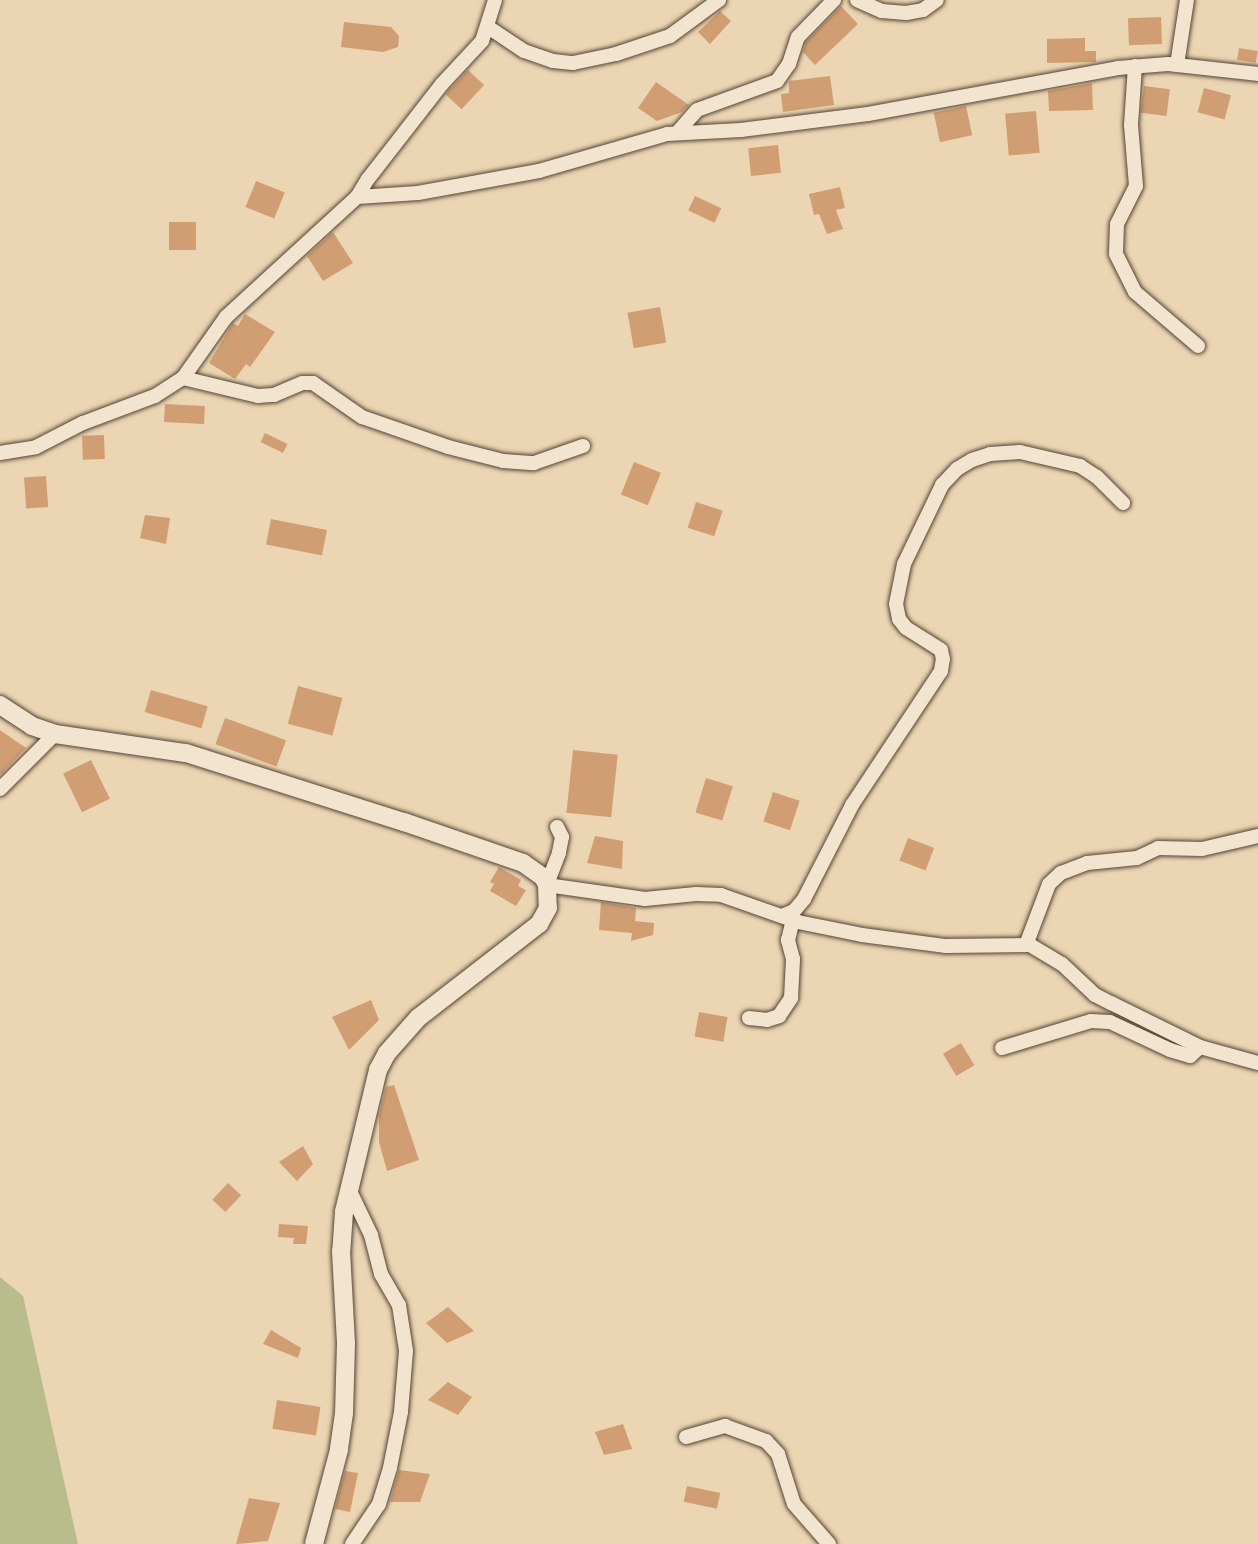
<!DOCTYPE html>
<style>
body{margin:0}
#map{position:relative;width:1258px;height:1544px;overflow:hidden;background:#ebd5b3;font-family:"Gentium Book Plus",serif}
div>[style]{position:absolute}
.green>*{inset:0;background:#b9bd8b}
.building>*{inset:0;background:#d19e74;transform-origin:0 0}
.roads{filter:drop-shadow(0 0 2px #544433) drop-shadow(0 0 2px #544433)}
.minor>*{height:14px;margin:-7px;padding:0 7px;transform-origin:7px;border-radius:7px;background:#f2e4ce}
.tertiary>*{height:18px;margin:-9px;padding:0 9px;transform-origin:9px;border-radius:9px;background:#f2e4ce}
span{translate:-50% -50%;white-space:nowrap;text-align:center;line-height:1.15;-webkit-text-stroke:5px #f2e4ce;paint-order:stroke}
</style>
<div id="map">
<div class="green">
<div style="clip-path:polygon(0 1277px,23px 1296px,78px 1544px,0 1544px)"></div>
</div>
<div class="building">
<div style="clip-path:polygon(841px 6px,858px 24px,815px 65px,803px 52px,806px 42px)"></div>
<div style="clip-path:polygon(720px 11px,731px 21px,710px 44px,698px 32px)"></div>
<div style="left:1161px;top:17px;width:27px;height:33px;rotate:88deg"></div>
<div style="clip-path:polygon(344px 22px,391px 27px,399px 36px,398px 47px,383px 52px,341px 47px)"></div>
<div style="clip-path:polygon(1085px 38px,1085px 51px,1096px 51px,1096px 62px,1047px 63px,1047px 39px)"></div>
<div style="left:1239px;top:48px;width:19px;height:12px;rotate:9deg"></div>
<div style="left:468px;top:70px;width:22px;height:33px;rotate:43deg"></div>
<div style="clip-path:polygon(830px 76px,834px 105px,783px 112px,781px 94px,789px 93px,789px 81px)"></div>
<div style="clip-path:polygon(656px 82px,689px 105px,682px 112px,657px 121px,638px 108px)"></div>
<div style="clip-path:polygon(1092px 83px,1093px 110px,1049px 111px,1048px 91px)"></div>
<div style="left:1144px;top:86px;width:26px;height:27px;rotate:7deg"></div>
<div style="left:1204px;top:88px;width:28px;height:25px;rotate:15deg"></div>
<div style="left:966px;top:106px;width:30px;height:33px;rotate:78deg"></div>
<div style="left:1036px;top:111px;width:42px;height:31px;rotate:85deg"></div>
<div style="left:778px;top:145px;width:28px;height:30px;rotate:84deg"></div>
<div style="left:256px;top:181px;width:31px;height:28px;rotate:22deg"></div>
<div style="clip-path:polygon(840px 187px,845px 208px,836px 210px,843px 229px,827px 234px,819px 214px,814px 215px,809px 194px)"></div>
<div style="left:695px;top:196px;width:29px;height:16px;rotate:25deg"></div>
<div style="left:169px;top:222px;width:27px;height:28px"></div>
<div style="clip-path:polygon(333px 232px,353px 263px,323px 281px,307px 256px)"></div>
<div style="left:660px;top:307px;width:36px;height:33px;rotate:80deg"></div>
<div style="clip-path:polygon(245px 314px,275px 332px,250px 367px,246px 364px,235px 379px,209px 363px,233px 323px,238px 326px)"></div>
<div style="left:165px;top:404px;width:40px;height:18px;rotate:3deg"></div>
<div style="left:265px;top:433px;width:25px;height:10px;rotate:26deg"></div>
<div style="left:104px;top:435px;width:24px;height:22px;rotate:88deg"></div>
<div style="left:634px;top:462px;width:29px;height:35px;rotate:22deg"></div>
<div style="left:46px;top:476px;width:31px;height:22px;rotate:86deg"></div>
<div style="left:696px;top:502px;width:28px;height:27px;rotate:18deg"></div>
<div style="clip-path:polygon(145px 515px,170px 518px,166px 544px,140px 538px)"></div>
<div style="left:271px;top:519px;width:57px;height:26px;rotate:11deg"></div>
<div style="left:298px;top:686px;width:46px;height:39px;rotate:15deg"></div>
<div style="left:151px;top:690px;width:59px;height:23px;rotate:16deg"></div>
<div style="left:225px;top:718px;width:65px;height:28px;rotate:20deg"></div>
<div style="clip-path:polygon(0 730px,26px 748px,0 775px)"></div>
<div style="left:573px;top:750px;width:45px;height:63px;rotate:6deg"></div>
<div style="left:91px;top:760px;width:43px;height:31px;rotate:64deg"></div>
<div style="left:706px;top:778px;width:28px;height:36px;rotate:17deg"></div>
<div style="left:773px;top:792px;width:28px;height:31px;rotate:18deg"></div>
<div style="clip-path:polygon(595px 836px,623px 841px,622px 869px,587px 863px)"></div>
<div style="left:908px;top:838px;width:28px;height:24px;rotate:21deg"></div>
<div style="clip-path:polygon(499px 867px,521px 880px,518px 886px,526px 890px,516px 906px,490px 891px,494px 884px,490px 882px)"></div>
<div style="clip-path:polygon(601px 902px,636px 908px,635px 921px,654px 923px,653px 935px,631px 941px,632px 933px,599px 930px)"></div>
<div style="clip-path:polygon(371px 1000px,379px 1020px,349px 1050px,332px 1017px)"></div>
<div style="left:699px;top:1012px;width:29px;height:25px;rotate:10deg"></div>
<div style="left:961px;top:1043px;width:26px;height:21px;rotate:59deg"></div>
<div style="clip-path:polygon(394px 1085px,419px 1160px,387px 1171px,379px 1142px,379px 1116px,386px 1087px)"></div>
<div style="clip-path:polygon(303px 1146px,313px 1164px,297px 1181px,279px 1162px)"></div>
<div style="left:228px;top:1183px;width:18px;height:23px;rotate:43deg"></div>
<div style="clip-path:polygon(279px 1224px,308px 1226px,306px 1244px,293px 1244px,294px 1238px,278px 1237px)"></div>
<div style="clip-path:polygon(448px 1307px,474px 1331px,447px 1343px,426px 1323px)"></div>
<div style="clip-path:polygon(271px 1330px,301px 1348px,298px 1358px,263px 1344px)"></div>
<div style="clip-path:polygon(448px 1382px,472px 1397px,458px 1415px,428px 1400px)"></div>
<div style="left:277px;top:1400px;width:44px;height:29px;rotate:9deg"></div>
<div style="clip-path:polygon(623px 1424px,632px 1449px,604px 1455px,595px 1432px)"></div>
<div style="clip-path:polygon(399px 1470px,430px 1474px,420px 1502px,390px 1502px)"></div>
<div style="clip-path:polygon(345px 1471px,358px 1473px,350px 1512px,335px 1509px)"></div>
<div style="left:687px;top:1486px;width:34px;height:16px;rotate:12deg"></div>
<div style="clip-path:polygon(249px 1498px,280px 1503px,268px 1541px,236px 1544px)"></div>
</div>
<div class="roads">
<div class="minor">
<div style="left:857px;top:0;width:27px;rotate:24deg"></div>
<div style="left:882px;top:11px;width:24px;rotate:5deg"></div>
<div style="left:906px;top:13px;width:17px;rotate:-10deg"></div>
<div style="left:923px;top:10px;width:17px;rotate:-36deg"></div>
<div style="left:488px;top:27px;width:43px;rotate:33.7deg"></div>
<div style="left:524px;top:51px;width:31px;rotate:19deg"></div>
<div style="left:553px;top:61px;width:20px;rotate:6deg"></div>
<div style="left:573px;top:63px;width:44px;rotate:-11.8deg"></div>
<div style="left:616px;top:54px;width:57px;rotate:-18.4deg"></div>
<div style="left:670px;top:36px;width:61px;rotate:-36.3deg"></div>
<div style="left:1177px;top:65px;width:66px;rotate:-81.3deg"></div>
<div style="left:1135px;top:66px;width:59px;rotate:93.9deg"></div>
<div style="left:1131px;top:125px;width:61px;rotate:85.3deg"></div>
<div style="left:1136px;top:186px;width:42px;rotate:116.6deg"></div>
<div style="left:1117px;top:224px;width:30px;rotate:92deg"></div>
<div style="left:1116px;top:254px;width:42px;rotate:63.4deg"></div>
<div style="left:1135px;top:292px;width:83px;rotate:40.6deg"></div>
<div style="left:677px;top:133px;width:30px;rotate:-49deg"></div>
<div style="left:697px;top:110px;width:85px;rotate:-19.9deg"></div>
<div style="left:777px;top:81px;width:21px;rotate:-55deg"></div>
<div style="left:789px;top:64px;width:28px;rotate:-72deg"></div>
<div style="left:798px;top:37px;width:52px;rotate:-45.8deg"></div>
<div style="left:357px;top:197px;width:21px;rotate:-59deg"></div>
<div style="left:368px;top:179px;width:120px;rotate:-52.1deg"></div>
<div style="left:442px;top:84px;width:59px;rotate:-47.1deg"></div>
<div style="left:482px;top:41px;width:43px;rotate:-72.4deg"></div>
<div style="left:183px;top:378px;width:77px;rotate:13.5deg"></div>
<div style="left:258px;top:396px;width:16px;rotate:-4deg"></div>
<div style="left:274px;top:395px;width:30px;rotate:-23deg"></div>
<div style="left:302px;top:383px;width:11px"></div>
<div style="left:313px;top:383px;width:60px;rotate:34.8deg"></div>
<div style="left:362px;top:417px;width:91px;rotate:19.2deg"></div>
<div style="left:448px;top:447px;width:57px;rotate:14.3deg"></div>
<div style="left:503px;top:461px;width:31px;rotate:4deg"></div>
<div style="left:534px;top:463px;width:52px;rotate:-19.1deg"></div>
<div style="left:0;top:453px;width:36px;rotate:-9deg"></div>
<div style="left:36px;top:447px;width:53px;rotate:-27.1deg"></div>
<div style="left:83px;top:423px;width:77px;rotate:-20.6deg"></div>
<div style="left:155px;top:396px;width:33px;rotate:-33deg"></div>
<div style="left:183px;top:378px;width:75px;rotate:-54.8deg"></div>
<div style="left:226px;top:317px;width:178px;rotate:-42.5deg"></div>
<div style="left:357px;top:197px;width:61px;rotate:-3.8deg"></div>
<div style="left:418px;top:193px;width:123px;rotate:-10.3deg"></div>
<div style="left:539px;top:171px;width:133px;rotate:-16.1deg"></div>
<div style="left:667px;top:134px;width:74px;rotate:-3.1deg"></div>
<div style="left:741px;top:130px;width:128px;rotate:-7.2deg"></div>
<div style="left:868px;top:114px;width:254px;rotate:-10.4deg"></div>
<div style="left:1118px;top:68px;width:50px;rotate:-4.6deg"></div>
<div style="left:1168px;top:64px;width:91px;rotate:6.3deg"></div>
<div style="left:0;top:789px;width:78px;rotate:-45deg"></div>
<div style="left:557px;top:827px;width:11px;rotate:63deg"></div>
<div style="left:562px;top:837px;width:16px;rotate:101deg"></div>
<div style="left:559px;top:853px;width:34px;rotate:111deg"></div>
<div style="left:547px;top:885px;width:99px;rotate:8.1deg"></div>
<div style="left:645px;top:899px;width:51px;rotate:-5.6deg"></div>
<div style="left:696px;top:894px;width:25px;rotate:2deg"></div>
<div style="left:721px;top:895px;width:82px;rotate:19.3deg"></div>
<div style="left:798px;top:922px;width:65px;rotate:11.5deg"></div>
<div style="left:862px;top:935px;width:85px;rotate:7.5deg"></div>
<div style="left:946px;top:946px;width:84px;rotate:-0.7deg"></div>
<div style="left:1030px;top:945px;width:37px;rotate:31deg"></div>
<div style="left:1062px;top:964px;width:45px;rotate:43.2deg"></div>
<div style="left:1095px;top:995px;width:18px;rotate:27deg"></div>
<div style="left:1111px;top:1003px;width:99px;rotate:26.3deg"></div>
<div style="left:1200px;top:1047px;width:60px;rotate:15.4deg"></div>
<div style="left:782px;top:916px;width:13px;rotate:-23deg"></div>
<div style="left:794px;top:911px;width:16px;rotate:-50deg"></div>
<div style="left:804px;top:899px;width:106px;rotate:-62.9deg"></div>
<div style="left:852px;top:805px;width:161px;rotate:-56.4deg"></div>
<div style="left:941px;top:671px;width:12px;rotate:-81deg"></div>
<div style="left:943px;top:659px;width:9px;rotate:-103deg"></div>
<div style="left:941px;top:650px;width:41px;rotate:-147.8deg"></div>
<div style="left:906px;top:628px;width:11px;rotate:-128deg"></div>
<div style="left:899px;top:619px;width:15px;rotate:-101deg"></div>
<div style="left:896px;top:604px;width:41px;rotate:-78.7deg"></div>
<div style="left:904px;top:564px;width:88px;rotate:-64.3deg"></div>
<div style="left:942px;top:485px;width:22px;rotate:-47deg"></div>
<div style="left:957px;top:469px;width:17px;rotate:-31deg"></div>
<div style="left:972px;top:460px;width:19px;rotate:-18deg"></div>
<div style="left:990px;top:454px;width:30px;rotate:-4deg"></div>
<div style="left:1020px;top:452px;width:62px;rotate:13.1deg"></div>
<div style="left:1080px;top:466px;width:20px;rotate:33deg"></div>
<div style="left:1097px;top:477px;width:37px;rotate:45deg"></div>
<div style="left:1026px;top:945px;width:65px;rotate:-69.3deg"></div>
<div style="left:1049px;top:884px;width:16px;rotate:-43deg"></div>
<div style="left:1061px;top:873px;width:28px;rotate:-21deg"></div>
<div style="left:1087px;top:863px;width:50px;rotate:-5.7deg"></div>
<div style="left:1137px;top:858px;width:23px;rotate:-25deg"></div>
<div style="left:1158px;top:848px;width:44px;rotate:1.3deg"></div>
<div style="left:1202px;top:849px;width:57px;rotate:-13.1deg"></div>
<div style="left:749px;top:1018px;width:18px;rotate:6deg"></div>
<div style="left:767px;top:1020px;width:13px;rotate:-18deg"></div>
<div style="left:779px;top:1016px;width:22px;rotate:-56deg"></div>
<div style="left:791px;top:998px;width:39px;rotate:-87deg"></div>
<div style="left:793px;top:959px;width:20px;rotate:-105deg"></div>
<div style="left:788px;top:940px;width:21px;rotate:-76deg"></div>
<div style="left:1002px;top:1048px;width:93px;rotate:-16.9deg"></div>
<div style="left:1091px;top:1021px;width:19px;rotate:3deg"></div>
<div style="left:1110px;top:1022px;width:66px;rotate:25deg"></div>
<div style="left:1170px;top:1050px;width:21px;rotate:17deg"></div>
<div style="left:1190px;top:1056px;width:13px;rotate:-42deg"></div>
<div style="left:349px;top:1189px;width:51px;rotate:64.4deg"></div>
<div style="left:371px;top:1235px;width:40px;rotate:75.6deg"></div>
<div style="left:381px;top:1274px;width:36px;rotate:60deg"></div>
<div style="left:399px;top:1305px;width:47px;rotate:81.3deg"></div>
<div style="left:406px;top:1351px;width:61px;rotate:94.7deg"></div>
<div style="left:401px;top:1412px;width:57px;rotate:101.1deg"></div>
<div style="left:390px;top:1468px;width:38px;rotate:107deg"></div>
<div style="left:379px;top:1504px;width:48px;rotate:124deg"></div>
<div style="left:686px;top:1437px;width:41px;rotate:-15.8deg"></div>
<div style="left:725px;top:1426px;width:44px;rotate:20.1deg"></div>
<div style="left:766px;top:1441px;width:18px;rotate:47deg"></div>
<div style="left:778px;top:1454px;width:52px;rotate:72.3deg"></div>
<div style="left:794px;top:1504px;width:53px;rotate:48.8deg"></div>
</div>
<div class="tertiary">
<div style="left:0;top:705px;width:38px;rotate:33deg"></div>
<div style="left:32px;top:726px;width:24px;rotate:19deg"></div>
<div style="left:55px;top:734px;width:132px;rotate:8.3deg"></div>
<div style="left:186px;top:753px;width:229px;rotate:17.6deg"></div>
<div style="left:404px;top:822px;width:126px;rotate:19deg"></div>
<div style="left:523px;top:863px;width:24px;rotate:35deg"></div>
<div style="left:543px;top:877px;width:9px;rotate:63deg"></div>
<div style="left:547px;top:885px;width:23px;rotate:88deg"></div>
<div style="left:548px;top:908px;width:18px;rotate:119deg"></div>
<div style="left:539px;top:924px;width:153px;rotate:142.2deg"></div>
<div style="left:418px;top:1018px;width:47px;rotate:131.5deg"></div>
<div style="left:387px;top:1053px;width:19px;rotate:118deg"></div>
<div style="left:378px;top:1070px;width:146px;rotate:103.5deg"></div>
<div style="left:344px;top:1212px;width:39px;rotate:94deg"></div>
<div style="left:341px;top:1251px;width:92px;rotate:86.9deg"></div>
<div style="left:346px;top:1343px;width:70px;rotate:91.6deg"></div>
<div style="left:344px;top:1413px;width:37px;rotate:98deg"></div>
<div style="left:339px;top:1450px;width:97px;rotate:104.9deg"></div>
</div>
</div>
</div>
